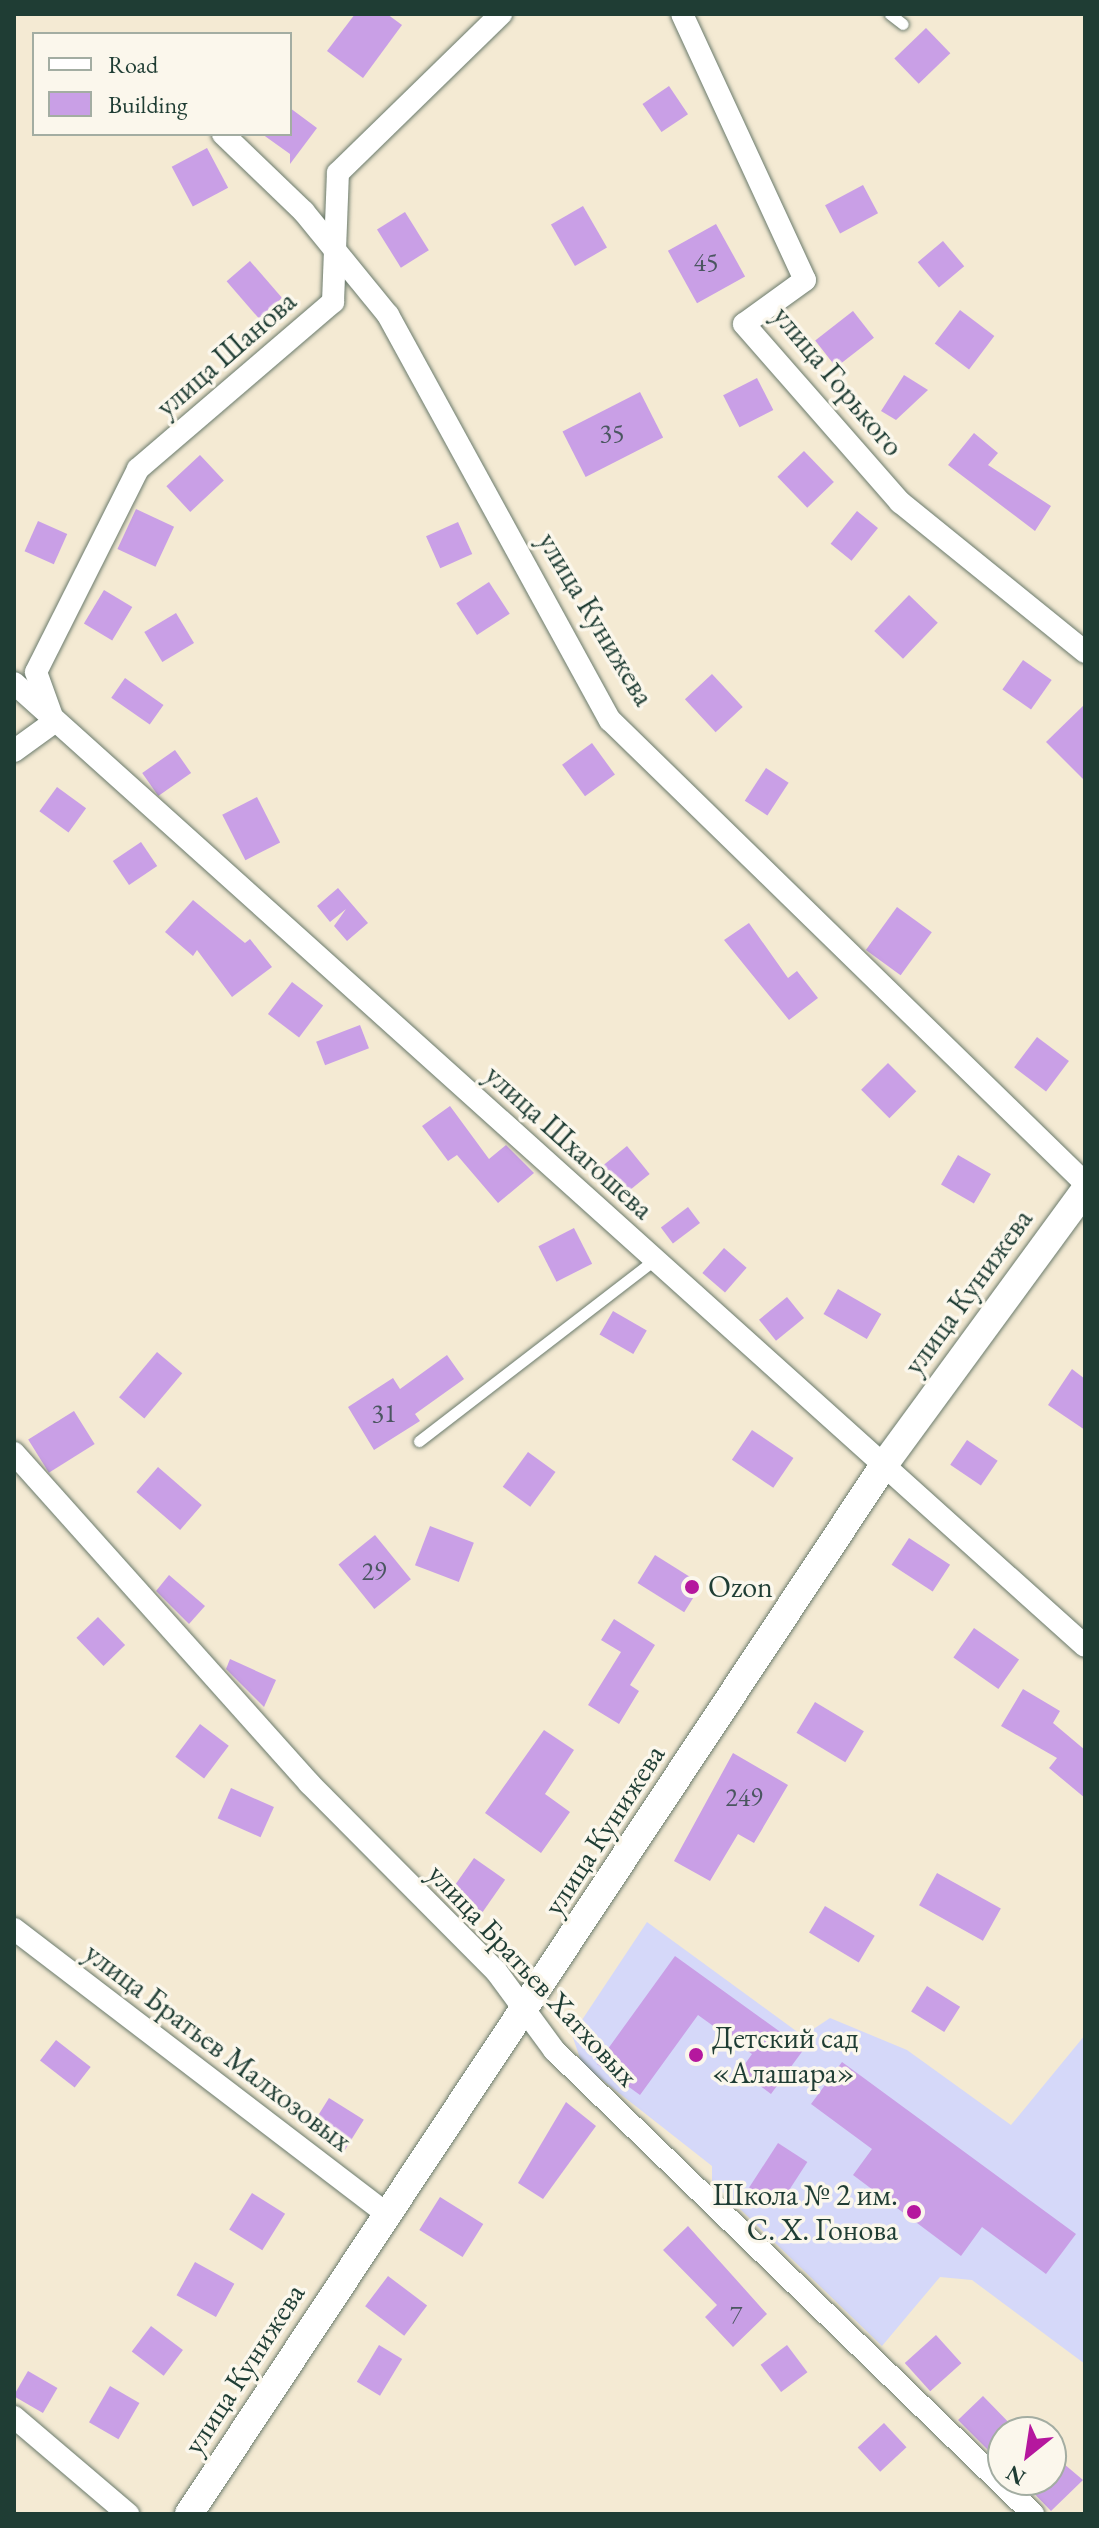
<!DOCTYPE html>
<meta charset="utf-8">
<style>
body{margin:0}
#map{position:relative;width:1099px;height:2528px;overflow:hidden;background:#f4ead3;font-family:"EB Garamond",serif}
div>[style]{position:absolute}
.built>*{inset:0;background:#d5d8f9}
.building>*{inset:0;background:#c99fe6;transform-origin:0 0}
.roads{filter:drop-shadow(0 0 2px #6a7a6c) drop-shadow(0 0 2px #6a7a6c)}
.service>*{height:11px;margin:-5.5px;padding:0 5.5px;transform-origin:5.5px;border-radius:5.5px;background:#fff}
.minor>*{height:22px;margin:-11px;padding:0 11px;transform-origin:11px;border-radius:11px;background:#fff}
.tertiary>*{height:28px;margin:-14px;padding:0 14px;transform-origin:14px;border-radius:14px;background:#fff}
.dots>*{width:22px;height:22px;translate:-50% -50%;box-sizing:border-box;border:4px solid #fbf7ec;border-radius:50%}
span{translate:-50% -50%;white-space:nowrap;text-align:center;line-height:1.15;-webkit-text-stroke:7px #fbf7ec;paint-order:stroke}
.number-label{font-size:26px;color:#4a5660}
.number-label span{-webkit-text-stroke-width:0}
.street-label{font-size:30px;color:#1f3d34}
.poi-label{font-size:30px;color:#1f3d34}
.left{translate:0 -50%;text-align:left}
.right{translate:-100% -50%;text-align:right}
.frame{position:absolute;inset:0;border:16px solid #1f3d34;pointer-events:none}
.legend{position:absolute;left:32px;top:32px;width:260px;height:104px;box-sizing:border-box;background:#fbf7ec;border:2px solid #a3ada2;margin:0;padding:10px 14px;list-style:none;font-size:24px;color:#1f3d34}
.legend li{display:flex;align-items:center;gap:16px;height:40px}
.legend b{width:40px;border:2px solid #a3ada2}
.north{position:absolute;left:987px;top:2416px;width:80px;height:80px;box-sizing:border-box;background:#fbf7ec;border:2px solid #a3ada2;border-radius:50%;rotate:210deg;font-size:22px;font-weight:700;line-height:32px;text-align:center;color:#1f3d34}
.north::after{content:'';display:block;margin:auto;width:28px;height:36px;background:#b5179e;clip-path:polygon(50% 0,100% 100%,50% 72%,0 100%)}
</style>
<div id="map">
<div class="built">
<div style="clip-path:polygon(647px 1922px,803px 2036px,830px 2018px,907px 2050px,1011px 2125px,1085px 2035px,1085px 2364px,972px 2280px,940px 2277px,882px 2346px,712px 2182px,712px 2166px,582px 2064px,572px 2035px)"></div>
</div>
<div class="building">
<div style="clip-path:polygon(355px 14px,387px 14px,402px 25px,363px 78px,327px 51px)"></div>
<div style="left:926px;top:28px;width:35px;height:44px;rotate:46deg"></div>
<div style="left:669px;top:86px;width:34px;height:32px;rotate:56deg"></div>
<div style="clip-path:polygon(290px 108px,317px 128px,290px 164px,290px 154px,262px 134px,290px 134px)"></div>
<div style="left:207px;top:148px;width:45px;height:40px;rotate:62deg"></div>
<div style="left:863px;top:185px;width:32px;height:43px;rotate:62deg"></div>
<div style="left:583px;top:206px;width:48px;height:37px;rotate:60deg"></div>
<div style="left:405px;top:212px;width:45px;height:33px;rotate:58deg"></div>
<div style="left:716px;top:224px;width:60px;height:55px;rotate:61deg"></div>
<div style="left:943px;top:241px;width:33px;height:33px;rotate:50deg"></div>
<div style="left:250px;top:261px;width:49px;height:31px;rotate:49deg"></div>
<div style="left:960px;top:310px;width:43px;height:42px;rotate:37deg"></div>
<div style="left:853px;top:311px;width:34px;height:48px;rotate:52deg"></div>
<div style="clip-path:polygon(904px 375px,928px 390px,896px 420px,881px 411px)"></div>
<div style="left:757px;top:378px;width:36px;height:38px;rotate:63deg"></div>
<div style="left:640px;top:392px;width:51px;height:87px;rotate:63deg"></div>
<div style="clip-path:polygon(974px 433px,998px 453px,988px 465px,1051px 506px,1035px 531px,948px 465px)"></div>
<div style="left:804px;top:451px;width:43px;height:37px;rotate:46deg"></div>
<div style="left:200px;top:455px;width:35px;height:46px;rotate:47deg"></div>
<div style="left:136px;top:509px;width:42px;height:44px;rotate:25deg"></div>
<div style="left:857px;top:511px;width:27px;height:42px;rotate:39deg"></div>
<div style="left:38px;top:521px;width:32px;height:33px;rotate:24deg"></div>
<div style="left:458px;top:522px;width:35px;height:35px;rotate:66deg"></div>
<div style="left:489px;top:582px;width:38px;height:39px;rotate:57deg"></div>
<div style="left:104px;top:590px;width:33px;height:39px;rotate:31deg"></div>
<div style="left:909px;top:595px;width:40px;height:50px;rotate:44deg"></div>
<div style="left:176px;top:613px;width:35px;height:37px;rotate:59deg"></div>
<div style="left:1023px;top:660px;width:35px;height:36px;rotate:35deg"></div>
<div style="left:712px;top:674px;width:45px;height:37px;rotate:47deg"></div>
<div style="left:125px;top:678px;width:47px;height:24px;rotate:35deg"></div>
<div style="clip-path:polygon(1085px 704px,1085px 781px,1046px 742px)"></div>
<div style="left:592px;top:743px;width:39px;height:37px;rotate:54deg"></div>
<div style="left:175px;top:750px;width:28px;height:40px;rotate:55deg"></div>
<div style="left:766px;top:768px;width:27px;height:39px;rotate:33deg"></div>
<div style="left:57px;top:787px;width:36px;height:30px;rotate:36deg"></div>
<div style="left:257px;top:797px;width:51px;height:39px;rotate:63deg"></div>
<div style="left:141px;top:842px;width:29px;height:34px;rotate:56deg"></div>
<div style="clip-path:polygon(338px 888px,368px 923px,347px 941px,334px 926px,346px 909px,330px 922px,317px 906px)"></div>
<div style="clip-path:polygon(193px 900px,245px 943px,250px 939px,272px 967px,232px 997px,197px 950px,193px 956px,165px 932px)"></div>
<div style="left:897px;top:907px;width:43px;height:53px;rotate:36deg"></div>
<div style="clip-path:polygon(749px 923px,788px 978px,797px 971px,818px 998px,789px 1020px,724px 940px)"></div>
<div style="left:292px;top:982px;width:39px;height:40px;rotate:37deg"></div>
<div style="left:360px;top:1025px;width:25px;height:47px;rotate:69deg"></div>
<div style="left:1037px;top:1037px;width:40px;height:38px;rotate:37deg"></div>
<div style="left:888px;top:1063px;width:40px;height:38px;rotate:45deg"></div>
<div style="clip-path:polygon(450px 1106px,489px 1159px,506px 1145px,534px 1173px,498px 1203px,457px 1155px,448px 1161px,422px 1126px)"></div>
<div style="left:627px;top:1146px;width:36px;height:36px;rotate:51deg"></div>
<div style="left:958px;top:1155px;width:38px;height:34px;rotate:30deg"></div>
<div style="left:688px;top:1207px;width:20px;height:34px;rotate:53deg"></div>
<div style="left:574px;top:1228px;width:40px;height:40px;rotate:63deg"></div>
<div style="left:724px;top:1248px;width:30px;height:33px;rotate:41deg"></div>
<div style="left:838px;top:1289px;width:50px;height:29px;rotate:30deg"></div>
<div style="left:787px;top:1297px;width:27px;height:36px;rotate:51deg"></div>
<div style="left:613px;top:1311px;width:39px;height:27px;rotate:30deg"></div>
<div style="left:157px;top:1352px;width:33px;height:59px;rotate:40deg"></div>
<div style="clip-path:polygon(447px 1355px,464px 1379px,415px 1414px,420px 1421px,374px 1450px,348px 1407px,393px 1378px,400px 1389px)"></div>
<div style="clip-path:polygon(1072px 1369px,1085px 1379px,1085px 1430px,1048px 1405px)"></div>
<div style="left:74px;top:1411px;width:39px;height:54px;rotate:58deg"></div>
<div style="left:752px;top:1430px;width:50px;height:36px;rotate:34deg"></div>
<div style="left:967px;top:1440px;width:37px;height:30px;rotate:34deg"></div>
<div style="left:528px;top:1452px;width:34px;height:43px;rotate:36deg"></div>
<div style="left:158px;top:1467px;width:58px;height:33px;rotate:41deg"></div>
<div style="left:430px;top:1526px;width:47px;height:42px;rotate:21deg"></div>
<div style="left:375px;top:1535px;width:57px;height:47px;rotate:51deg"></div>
<div style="left:909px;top:1538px;width:49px;height:32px;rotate:33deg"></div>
<div style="left:655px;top:1555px;width:55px;height:33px;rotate:32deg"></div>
<div style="clip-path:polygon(169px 1575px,205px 1606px,189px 1624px,156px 1591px)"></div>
<div style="left:98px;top:1617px;width:39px;height:30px;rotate:46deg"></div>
<div style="clip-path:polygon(614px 1619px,655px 1645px,630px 1685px,639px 1691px,619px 1724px,588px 1705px,621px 1652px,601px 1640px)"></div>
<div style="left:974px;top:1628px;width:55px;height:36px;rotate:35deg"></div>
<div style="clip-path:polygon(230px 1659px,276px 1680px,264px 1707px,226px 1669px)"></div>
<div style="clip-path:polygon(1023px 1689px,1060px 1711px,1053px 1723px,1085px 1750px,1085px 1798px,1049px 1768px,1057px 1758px,1001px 1726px)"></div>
<div style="left:815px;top:1702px;width:57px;height:36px;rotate:31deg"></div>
<div style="left:200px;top:1724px;width:36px;height:41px;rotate:37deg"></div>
<div style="clip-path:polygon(544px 1730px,574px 1750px,545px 1794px,570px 1812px,541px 1853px,485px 1813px)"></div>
<div style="clip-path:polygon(733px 1753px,788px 1785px,754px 1843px,738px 1834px,710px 1881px,674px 1861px)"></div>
<div style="left:231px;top:1788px;width:47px;height:33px;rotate:24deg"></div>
<div style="left:474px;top:1858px;width:38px;height:41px;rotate:35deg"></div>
<div style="left:937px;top:1873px;width:73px;height:37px;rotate:29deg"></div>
<div style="left:825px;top:1906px;width:58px;height:31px;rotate:31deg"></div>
<div style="clip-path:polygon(675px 1956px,804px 2049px,771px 2094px,740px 2071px,752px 2054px,698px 2015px,640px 2095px,597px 2064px)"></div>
<div style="left:927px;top:1986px;width:39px;height:30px;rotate:32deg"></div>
<div style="left:56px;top:2040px;width:44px;height:26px;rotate:38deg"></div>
<div style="clip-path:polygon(842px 2062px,1076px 2234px,1046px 2274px,982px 2227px,961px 2256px,853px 2175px,872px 2149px,811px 2104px)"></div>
<div style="left:329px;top:2098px;width:41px;height:38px;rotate:32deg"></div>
<div style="clip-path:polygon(566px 2102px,596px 2126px,543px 2199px,518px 2183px)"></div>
<div style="left:778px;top:2143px;width:35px;height:53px;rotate:33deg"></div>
<div style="left:252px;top:2193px;width:39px;height:43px;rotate:32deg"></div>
<div style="left:440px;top:2197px;width:51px;height:39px;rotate:32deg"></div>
<div style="clip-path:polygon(688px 2226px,767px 2314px,733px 2347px,705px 2317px,717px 2305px,663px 2250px)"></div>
<div style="left:195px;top:2262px;width:45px;height:38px;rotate:29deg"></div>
<div style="left:388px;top:2276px;width:49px;height:38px;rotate:37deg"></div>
<div style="left:151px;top:2326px;width:40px;height:32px;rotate:37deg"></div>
<div style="left:936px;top:2335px;width:38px;height:42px;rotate:48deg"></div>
<div style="left:379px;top:2345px;width:27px;height:43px;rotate:31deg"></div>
<div style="left:787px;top:2345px;width:34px;height:33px;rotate:53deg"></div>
<div style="left:28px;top:2371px;width:34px;height:29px;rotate:30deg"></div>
<div style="left:110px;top:2386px;width:34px;height:42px;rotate:30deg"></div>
<div style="clip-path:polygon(983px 2396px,1018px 2432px,1003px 2432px,1003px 2465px,958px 2420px)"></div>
<div style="left:884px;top:2423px;width:33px;height:36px;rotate:47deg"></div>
<div style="clip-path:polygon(1051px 2453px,1083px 2480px,1051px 2511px,1021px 2480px,1051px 2480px)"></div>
</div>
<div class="roads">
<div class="service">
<div style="left:890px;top:14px;width:16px;rotate:38deg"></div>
<div style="left:419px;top:1441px;width:298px;rotate:-37.6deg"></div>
</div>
<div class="minor">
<div style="left:682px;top:14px;width:293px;rotate:65.2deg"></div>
<div style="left:805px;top:280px;width:75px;rotate:144.2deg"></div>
<div style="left:744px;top:324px;width:237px;rotate:48.8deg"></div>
<div style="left:900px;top:502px;width:238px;rotate:39deg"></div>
<div style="left:223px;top:134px;width:112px;rotate:43.9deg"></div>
<div style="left:304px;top:212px;width:133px;rotate:50.8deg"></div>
<div style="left:388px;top:315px;width:462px;rotate:61.3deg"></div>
<div style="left:610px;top:720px;width:663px;rotate:44.27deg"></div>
<div style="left:14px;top:683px;width:1440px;rotate:41.96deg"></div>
<div style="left:14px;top:751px;width:49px;rotate:-35.9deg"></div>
<div style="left:54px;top:722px;width:53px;rotate:-109.8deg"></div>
<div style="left:36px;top:672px;width:227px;rotate:-63.3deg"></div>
<div style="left:138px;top:469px;width:257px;rotate:-40.6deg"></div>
<div style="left:333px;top:302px;width:129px;rotate:-87.8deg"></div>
<div style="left:338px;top:173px;width:228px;rotate:-44.3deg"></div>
<div style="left:14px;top:1453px;width:443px;rotate:48.2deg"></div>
<div style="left:309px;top:1783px;width:265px;rotate:45.2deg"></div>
<div style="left:496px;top:1971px;width:98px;rotate:53.7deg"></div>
<div style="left:554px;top:2050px;width:667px;rotate:44.09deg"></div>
<div style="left:14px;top:1929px;width:469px;rotate:37.4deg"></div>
<div style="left:14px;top:2417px;width:150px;rotate:40.4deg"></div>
</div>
<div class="tertiary">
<div style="left:189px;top:2514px;width:1262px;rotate:-56.47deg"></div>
<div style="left:886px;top:1462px;width:337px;rotate:-53.8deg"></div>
</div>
</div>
<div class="dots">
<div style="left:692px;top:1587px;background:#b5179e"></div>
<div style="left:696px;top:2055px;background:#b5179e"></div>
<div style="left:914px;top:2212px;background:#b5179e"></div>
</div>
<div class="number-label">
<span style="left:706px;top:263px">45</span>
<span style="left:612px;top:434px">35</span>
<span style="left:384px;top:1414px">31</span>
<span style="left:374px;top:1572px">29</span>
<span style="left:744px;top:1798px">249</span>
<span style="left:736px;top:2316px">7</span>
</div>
<div class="street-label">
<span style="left:226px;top:354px;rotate:-41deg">улица Шанова</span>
<span style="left:838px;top:381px;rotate:50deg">улица Горького</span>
<span style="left:596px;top:619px;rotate:59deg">улица Кунижева</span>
<span style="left:569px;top:1142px;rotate:42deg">улица Шхагошева</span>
<span style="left:968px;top:1292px;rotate:-54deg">улица Кунижева</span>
<span style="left:604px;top:1830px;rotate:-57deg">улица Кунижева</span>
<span style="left:533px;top:1975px;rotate:47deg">улица Братьев Хатховых</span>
<span style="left:218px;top:2047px;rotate:37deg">улица Братьев Малхозовых</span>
<span style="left:244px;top:2369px;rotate:-57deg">улица Кунижева</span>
</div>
<div class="poi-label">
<span class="left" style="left:708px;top:1587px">Ozon</span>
<span class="left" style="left:712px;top:2055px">Детский сад<br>«Алашара»</span>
<span class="right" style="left:898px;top:2212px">Школа № 2 им.<br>С. Х. Гонова</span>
</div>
<div class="frame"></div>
<ul class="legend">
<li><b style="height:10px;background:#fff"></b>Road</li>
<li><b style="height:22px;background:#c99fe6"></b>Building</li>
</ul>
<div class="north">N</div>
</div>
